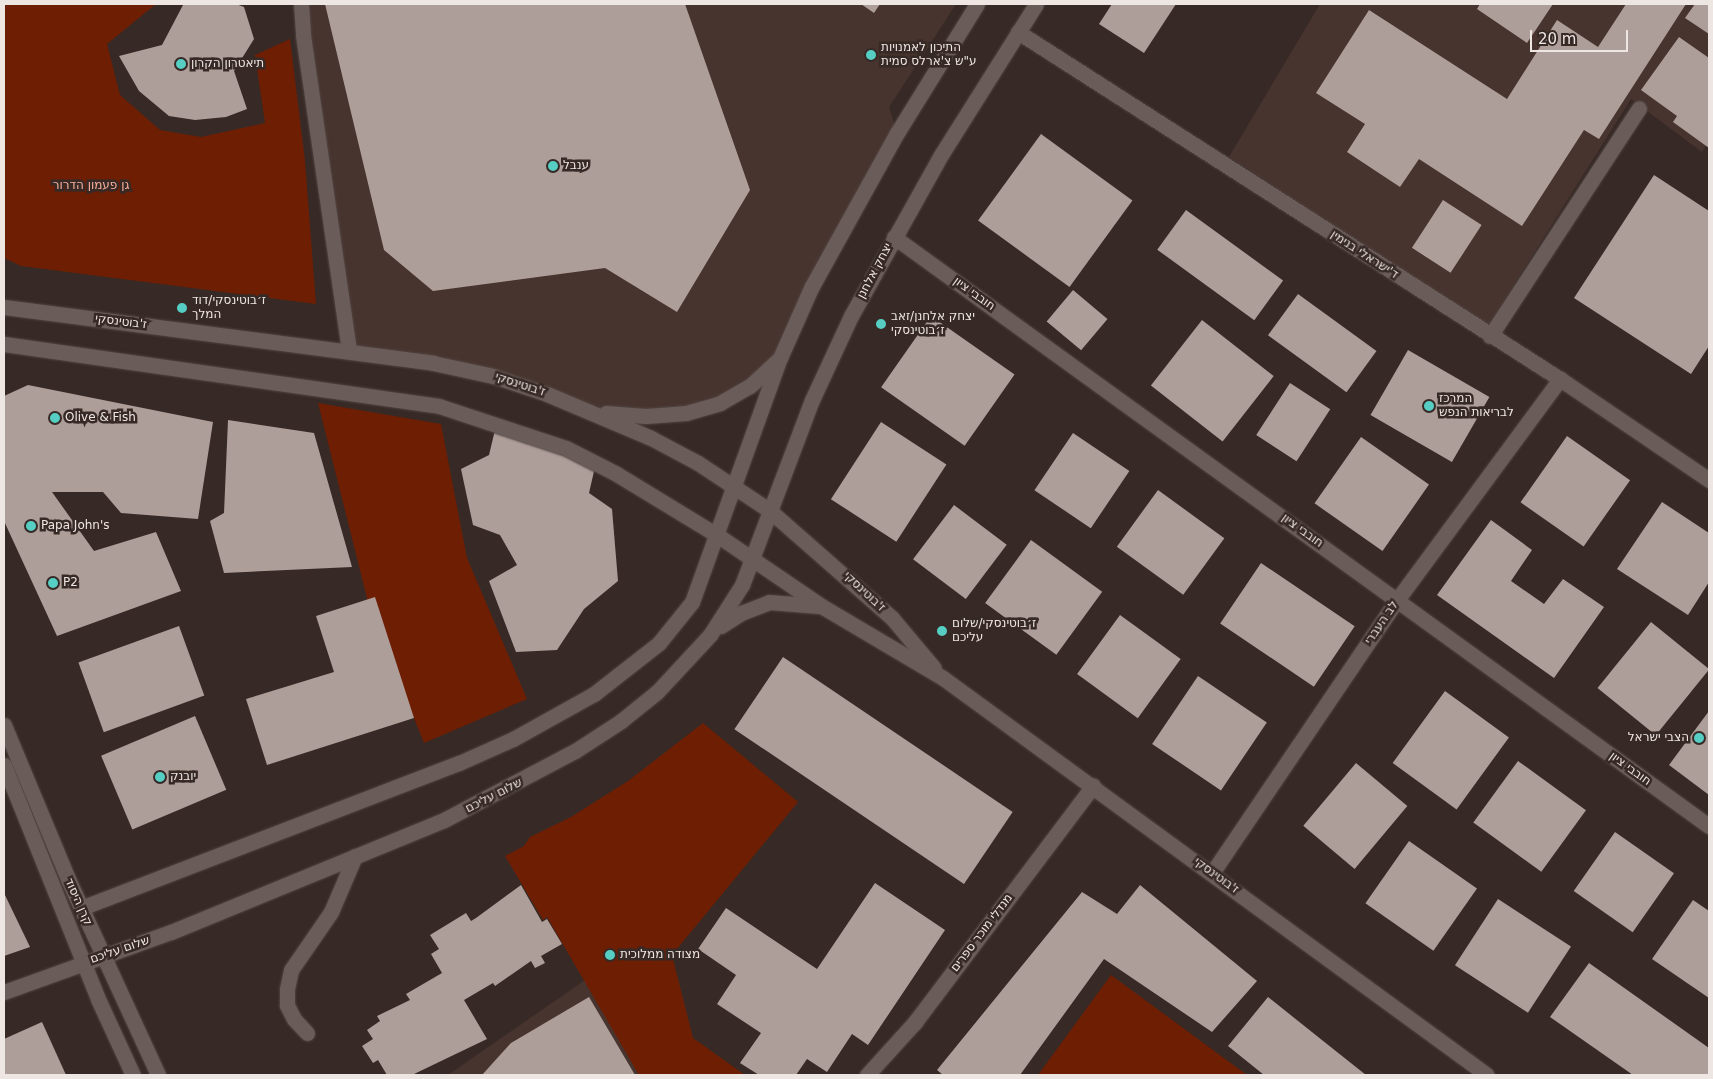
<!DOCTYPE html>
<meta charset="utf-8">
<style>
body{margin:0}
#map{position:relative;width:1713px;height:1079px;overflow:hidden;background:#372a26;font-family:"DejaVu Sans",Heebo,sans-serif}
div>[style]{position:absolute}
.built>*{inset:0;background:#48342f}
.green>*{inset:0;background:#6e1e03}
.building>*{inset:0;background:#ae9e99;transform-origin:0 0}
.roads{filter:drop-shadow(0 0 1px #504542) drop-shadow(0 0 1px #504542)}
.minor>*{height:15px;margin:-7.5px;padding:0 7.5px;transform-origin:7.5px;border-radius:7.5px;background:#6a5c58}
.dots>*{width:14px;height:14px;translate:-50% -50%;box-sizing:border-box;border:2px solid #372a26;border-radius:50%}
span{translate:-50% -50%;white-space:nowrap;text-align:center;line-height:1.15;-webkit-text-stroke:5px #372a26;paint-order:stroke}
.poi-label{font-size:12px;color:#eee6e3}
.left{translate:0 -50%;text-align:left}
.right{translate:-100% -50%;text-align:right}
.park-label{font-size:12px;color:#f8af9a}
.street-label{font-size:12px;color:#eee6e3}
.frame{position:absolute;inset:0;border:5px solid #eee6e3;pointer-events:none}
.scale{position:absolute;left:1530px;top:30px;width:98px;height:22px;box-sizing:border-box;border:2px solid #eee6e3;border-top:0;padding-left:6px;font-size:15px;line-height:18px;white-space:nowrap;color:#eee6e3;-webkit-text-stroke:4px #372a26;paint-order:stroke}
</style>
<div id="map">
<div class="built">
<div style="clip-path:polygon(301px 4px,956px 4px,889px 107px,897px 133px,780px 358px,720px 403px,596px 413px,547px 394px,349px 350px)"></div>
<div style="clip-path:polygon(1320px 4px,1709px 4px,1709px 141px,1702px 152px,1631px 99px,1488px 326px,1229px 157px)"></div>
<div style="clip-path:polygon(588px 978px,643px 1075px,448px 1075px)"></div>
</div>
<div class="green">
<div style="clip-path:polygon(4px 4px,156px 4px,107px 44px,120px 95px,160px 130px,201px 137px,265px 123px,255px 55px,290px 39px,305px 161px,316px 304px,21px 266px,4px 258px)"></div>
<div style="clip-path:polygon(318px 403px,441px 424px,467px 558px,527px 699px,424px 743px,370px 610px)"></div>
<div style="clip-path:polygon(703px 723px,798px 802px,672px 955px,693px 1038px,745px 1075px,639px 1075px,547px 917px,543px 920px,505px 856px,524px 846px,530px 837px,571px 817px,628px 781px)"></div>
<div style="clip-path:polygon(1111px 975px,1247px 1075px,1038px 1075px)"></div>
</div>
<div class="building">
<div style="clip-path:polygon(236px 4px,244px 7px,254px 39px,234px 71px,247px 109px,226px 117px,195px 120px,169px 116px,139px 91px,119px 56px,162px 45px,183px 5px)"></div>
<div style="clip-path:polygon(325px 4px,685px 4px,750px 190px,677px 312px,605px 268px,433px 291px,384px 250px)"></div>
<div style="clip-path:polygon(861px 4px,880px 4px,874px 13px)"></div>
<div style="clip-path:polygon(1112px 4px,1176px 4px,1144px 53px,1099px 24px)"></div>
<div style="clip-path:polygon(1480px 4px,1553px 4px,1527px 43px,1477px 9px)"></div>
<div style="clip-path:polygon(1626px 4px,1686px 4px,1599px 139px,1584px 130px,1522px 226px,1419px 159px,1400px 187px,1347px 152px,1365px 124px,1316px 93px,1369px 10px,1507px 99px,1557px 20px,1598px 47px)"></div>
<div style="clip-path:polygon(1695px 4px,1709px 4px,1709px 34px,1685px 18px)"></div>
<div style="clip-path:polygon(1679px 37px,1709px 58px,1709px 148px,1673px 122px,1677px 116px,1641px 90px)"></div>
<div style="left:1041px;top:134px;width:113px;height:107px;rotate:36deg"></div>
<div style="clip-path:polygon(1654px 175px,1709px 211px,1709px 346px,1691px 374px,1574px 298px)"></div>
<div style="left:1443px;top:200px;width:46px;height:57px;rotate:33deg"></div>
<div style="left:1186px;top:210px;width:120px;height:49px;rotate:36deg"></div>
<div style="left:1073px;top:290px;width:45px;height:41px;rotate:40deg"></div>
<div style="left:1298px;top:294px;width:97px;height:51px;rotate:36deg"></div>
<div style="left:931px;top:316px;width:102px;height:87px;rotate:35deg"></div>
<div style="left:1202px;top:320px;width:91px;height:83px;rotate:38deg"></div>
<div style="left:1408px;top:350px;width:94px;height:75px;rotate:30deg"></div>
<div style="left:1290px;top:383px;width:48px;height:62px;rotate:33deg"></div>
<div style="clip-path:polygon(28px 385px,213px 422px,198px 519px,121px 513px,103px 492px,52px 492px,94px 551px,156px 532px,181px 591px,57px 636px,4px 521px,4px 396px)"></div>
<div style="clip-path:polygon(228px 420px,314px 433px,352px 567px,224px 573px,210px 521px,224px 513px)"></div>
<div style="left:881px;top:422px;width:78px;height:92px;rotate:33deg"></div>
<div style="clip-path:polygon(495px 430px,595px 467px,589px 493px,612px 509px,618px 581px,584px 609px,557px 650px,516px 652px,489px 581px,517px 565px,500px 535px,473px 525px,461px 469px,489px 455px)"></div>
<div style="left:1073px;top:433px;width:68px;height:69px;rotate:34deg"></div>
<div style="left:1567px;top:436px;width:77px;height:81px;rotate:35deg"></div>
<div style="left:1361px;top:437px;width:83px;height:81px;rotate:35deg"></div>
<div style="left:1158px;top:490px;width:82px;height:70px;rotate:36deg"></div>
<div style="clip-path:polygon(1662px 502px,1709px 533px,1709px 582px,1688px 615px,1617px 569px)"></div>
<div style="left:954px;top:505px;width:66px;height:68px;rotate:37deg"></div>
<div style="clip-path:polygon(1491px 520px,1532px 550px,1511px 581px,1544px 604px,1563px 579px,1604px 607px,1554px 678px,1437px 595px)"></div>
<div style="left:1031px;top:540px;width:88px;height:78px;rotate:36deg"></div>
<div style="left:1261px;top:563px;width:113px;height:73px;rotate:34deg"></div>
<div style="clip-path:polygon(375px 597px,414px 718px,267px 765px,246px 699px,334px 672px,316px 616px)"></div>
<div style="left:1120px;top:615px;width:75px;height:73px;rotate:36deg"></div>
<div style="left:1651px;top:622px;width:75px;height:85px;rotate:39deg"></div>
<div style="left:179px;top:626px;width:74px;height:107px;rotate:70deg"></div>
<div style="left:783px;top:657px;width:277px;height:87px;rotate:34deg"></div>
<div style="left:1198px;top:676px;width:83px;height:82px;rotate:34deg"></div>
<div style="left:1445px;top:691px;width:79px;height:89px;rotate:36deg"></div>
<div style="clip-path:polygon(1709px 711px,1709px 795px,1669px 765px)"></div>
<div style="left:195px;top:716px;width:80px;height:102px;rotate:67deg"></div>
<div style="left:1518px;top:761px;width:84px;height:76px;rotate:36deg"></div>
<div style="left:1356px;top:763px;width:67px;height:82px;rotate:40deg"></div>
<div style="left:1615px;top:832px;width:72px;height:72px;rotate:35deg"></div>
<div style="left:1409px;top:841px;width:83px;height:76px;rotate:35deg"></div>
<div style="clip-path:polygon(875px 883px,945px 930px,868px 1045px,852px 1034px,827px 1072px,807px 1059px,796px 1075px,759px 1075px,740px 1063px,761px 1033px,717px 1004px,736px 975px,698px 949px,726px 908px,817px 969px)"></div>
<div style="clip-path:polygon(521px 885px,542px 922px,547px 919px,562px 944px,541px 956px,545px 963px,535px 968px,531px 961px,495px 986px,493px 983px,464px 1000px,487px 1039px,412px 1075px,387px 1075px,378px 1060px,373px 1063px,362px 1046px,373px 1039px,367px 1030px,380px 1021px,377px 1016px,410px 1000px,406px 994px,442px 973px,431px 954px,439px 949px,430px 935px,466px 913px,471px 921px,476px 918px)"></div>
<div style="clip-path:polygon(1140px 885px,1257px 981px,1212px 1032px,1104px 959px,1020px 1075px,943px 1075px,937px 1070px,1082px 892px,1117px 914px)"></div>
<div style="clip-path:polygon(4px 893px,30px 947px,4px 956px)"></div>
<div style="left:1498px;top:899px;width:87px;height:79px;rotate:33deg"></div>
<div style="clip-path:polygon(1693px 900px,1709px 911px,1709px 998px,1652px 959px)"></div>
<div style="clip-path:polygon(1589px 963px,1709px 1048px,1709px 1075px,1633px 1075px,1550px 1017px)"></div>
<div style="clip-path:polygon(589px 997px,635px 1075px,482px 1075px,511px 1043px)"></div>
<div style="clip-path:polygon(1268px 997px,1337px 1052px,1366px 1075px,1264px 1075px,1228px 1046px)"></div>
<div style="clip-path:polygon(42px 1022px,66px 1075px,4px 1075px,4px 1039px)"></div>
</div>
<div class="roads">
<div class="minor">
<div style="left:301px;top:4px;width:31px;rotate:86deg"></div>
<div style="left:303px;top:35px;width:318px;rotate:81.7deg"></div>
<div style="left:1018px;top:32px;width:644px;rotate:32.63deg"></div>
<div style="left:1560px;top:379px;width:180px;rotate:34.1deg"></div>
<div style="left:894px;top:237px;width:1006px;rotate:35.86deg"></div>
<div style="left:4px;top:307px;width:433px;rotate:7.4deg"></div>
<div style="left:433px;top:363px;width:61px;rotate:12.2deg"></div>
<div style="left:493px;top:376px;width:57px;rotate:18.4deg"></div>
<div style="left:547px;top:394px;width:113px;rotate:22.9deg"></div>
<div style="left:651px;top:438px;width:53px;rotate:28deg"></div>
<div style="left:698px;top:463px;width:85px;rotate:33.5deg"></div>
<div style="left:769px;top:510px;width:164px;rotate:41.3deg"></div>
<div style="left:892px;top:618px;width:65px;rotate:50deg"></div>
<div style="left:1490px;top:336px;width:272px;rotate:-56.8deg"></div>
<div style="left:4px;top:344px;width:439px;rotate:8.1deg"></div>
<div style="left:439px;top:406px;width:134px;rotate:18.3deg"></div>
<div style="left:566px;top:448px;width:55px;rotate:27deg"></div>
<div style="left:615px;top:473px;width:119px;rotate:31.3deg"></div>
<div style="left:717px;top:535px;width:128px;rotate:34.2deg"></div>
<div style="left:823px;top:607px;width:139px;rotate:30.6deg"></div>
<div style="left:943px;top:678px;width:673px;rotate:36.12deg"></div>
<div style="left:606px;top:413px;width:40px;rotate:4.3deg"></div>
<div style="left:646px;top:416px;width:40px;rotate:-4.3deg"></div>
<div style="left:686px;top:413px;width:35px;rotate:-16deg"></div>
<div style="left:720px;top:403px;width:34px;rotate:-30deg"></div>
<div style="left:750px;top:386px;width:37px;rotate:-43deg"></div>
<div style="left:721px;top:626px;width:24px;rotate:-33deg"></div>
<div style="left:741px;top:613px;width:30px;rotate:-21deg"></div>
<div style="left:769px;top:602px;width:50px;rotate:4.6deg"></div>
<div style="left:4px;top:725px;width:167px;rotate:67.4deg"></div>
<div style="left:68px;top:879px;width:216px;rotate:65.3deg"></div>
<div style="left:4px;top:765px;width:252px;rotate:68.1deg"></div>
<div style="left:98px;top:999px;width:84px;rotate:65.3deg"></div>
<div style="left:1212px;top:873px;width:330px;rotate:-55.9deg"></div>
<div style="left:1397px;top:600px;width:275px;rotate:-53.6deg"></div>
<div style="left:81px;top:908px;width:405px;rotate:-21deg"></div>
<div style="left:459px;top:763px;width:59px;rotate:-24deg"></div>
<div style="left:513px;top:739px;width:93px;rotate:-29.1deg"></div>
<div style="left:594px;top:694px;width:83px;rotate:-38.1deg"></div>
<div style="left:659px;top:643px;width:53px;rotate:-51.2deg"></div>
<div style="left:692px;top:602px;width:259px;rotate:-70.2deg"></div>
<div style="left:780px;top:358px;width:77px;rotate:-66.1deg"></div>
<div style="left:811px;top:288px;width:177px;rotate:-61deg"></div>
<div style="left:897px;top:133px;width:152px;rotate:-58.2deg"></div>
<div style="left:4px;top:992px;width:177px;rotate:-19.8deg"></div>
<div style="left:171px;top:932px;width:295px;rotate:-22.3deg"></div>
<div style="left:444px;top:820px;width:148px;rotate:-27.8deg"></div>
<div style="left:575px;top:751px;width:55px;rotate:-33.1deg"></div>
<div style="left:621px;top:721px;width:46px;rotate:-38.9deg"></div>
<div style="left:657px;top:692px;width:78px;rotate:-47.1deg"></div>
<div style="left:710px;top:635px;width:59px;rotate:-57.4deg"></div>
<div style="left:742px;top:585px;width:198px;rotate:-69.3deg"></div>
<div style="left:812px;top:400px;width:93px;rotate:-65.1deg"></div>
<div style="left:851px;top:316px;width:184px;rotate:-60.8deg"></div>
<div style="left:941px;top:155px;width:178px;rotate:-57.8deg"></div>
<div style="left:307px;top:1033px;width:19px;rotate:-133deg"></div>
<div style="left:294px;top:1019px;width:16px;rotate:-117deg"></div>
<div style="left:287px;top:1005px;width:16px;rotate:-90deg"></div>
<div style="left:287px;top:989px;width:19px;rotate:-78deg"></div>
<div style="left:291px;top:970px;width:70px;rotate:-55.4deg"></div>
<div style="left:331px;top:912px;width:61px;rotate:-66.8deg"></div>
<div style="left:867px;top:1075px;width:72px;rotate:-47.8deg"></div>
<div style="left:915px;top:1022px;width:296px;rotate:-53deg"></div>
</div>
</div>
<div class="dots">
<div style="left:871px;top:55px;background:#56cec3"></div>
<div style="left:181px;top:64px;background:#56cec3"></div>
<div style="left:553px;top:166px;background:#56cec3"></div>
<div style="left:182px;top:308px;background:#56cec3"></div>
<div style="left:881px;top:324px;background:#56cec3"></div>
<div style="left:1429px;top:406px;background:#56cec3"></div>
<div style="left:55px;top:418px;background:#56cec3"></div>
<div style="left:31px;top:526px;background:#56cec3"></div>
<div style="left:53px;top:583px;background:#56cec3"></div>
<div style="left:942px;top:631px;background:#56cec3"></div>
<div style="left:1699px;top:738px;background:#56cec3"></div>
<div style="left:160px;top:777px;background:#56cec3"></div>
<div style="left:610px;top:955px;background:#56cec3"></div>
</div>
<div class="poi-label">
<span class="left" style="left:881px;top:55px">התיכון לאמנויות<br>ע"ש צ'ארלס סמית</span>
<span class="left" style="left:191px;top:64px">תיאטרון הקרון</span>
<span class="left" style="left:563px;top:166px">ענבל</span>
<span class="left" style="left:192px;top:308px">ז׳בוטינסקי/דוד<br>המלך</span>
<span class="left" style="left:891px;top:324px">יצחק אלחנן/זאב<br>ז׳בוטינסקי</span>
<span class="left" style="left:1439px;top:406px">המרכז<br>לבריאות הנפש</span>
<span class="left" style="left:65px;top:418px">Olive &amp; Fish</span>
<span class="left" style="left:41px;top:526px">Papa John's</span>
<span class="left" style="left:63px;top:583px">P2</span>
<span class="left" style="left:952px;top:631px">ז׳בוטינסקי/שלום<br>עליכם</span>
<span class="right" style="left:1689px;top:738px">הצבי ישראל</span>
<span class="left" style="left:170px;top:777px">יובנק</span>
<span class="left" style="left:620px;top:955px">מצודה ממלוכית</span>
</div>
<div class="park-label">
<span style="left:91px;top:186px">גן פעמון הדרור</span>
</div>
<div class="street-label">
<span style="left:1364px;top:255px;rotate:33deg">ד'ישראלי בנימין</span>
<span style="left:875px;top:271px;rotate:-62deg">יצחק אלחנן</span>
<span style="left:974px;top:294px;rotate:36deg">חובבי ציון</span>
<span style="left:121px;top:322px;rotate:7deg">ז'בוטינסקי</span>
<span style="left:520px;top:385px;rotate:18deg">ז'בוטינסקי</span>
<span style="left:1302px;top:531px;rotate:36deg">חובבי ציון</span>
<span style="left:864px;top:592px;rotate:43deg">ז'בוטינסקי</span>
<span style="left:1382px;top:623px;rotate:-56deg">לב העברי</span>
<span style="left:1630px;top:769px;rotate:36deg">חובבי ציון</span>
<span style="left:494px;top:796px;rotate:-27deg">שלום עליכם</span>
<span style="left:1216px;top:876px;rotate:36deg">ז'בוטינסקי</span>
<span style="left:78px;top:902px;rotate:66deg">קרן היסוד</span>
<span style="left:982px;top:933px;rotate:-53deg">מנדלי מוכר ספרים</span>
<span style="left:120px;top:950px;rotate:-19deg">שלום עליכם</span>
</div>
<div class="frame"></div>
<div class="scale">20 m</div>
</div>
